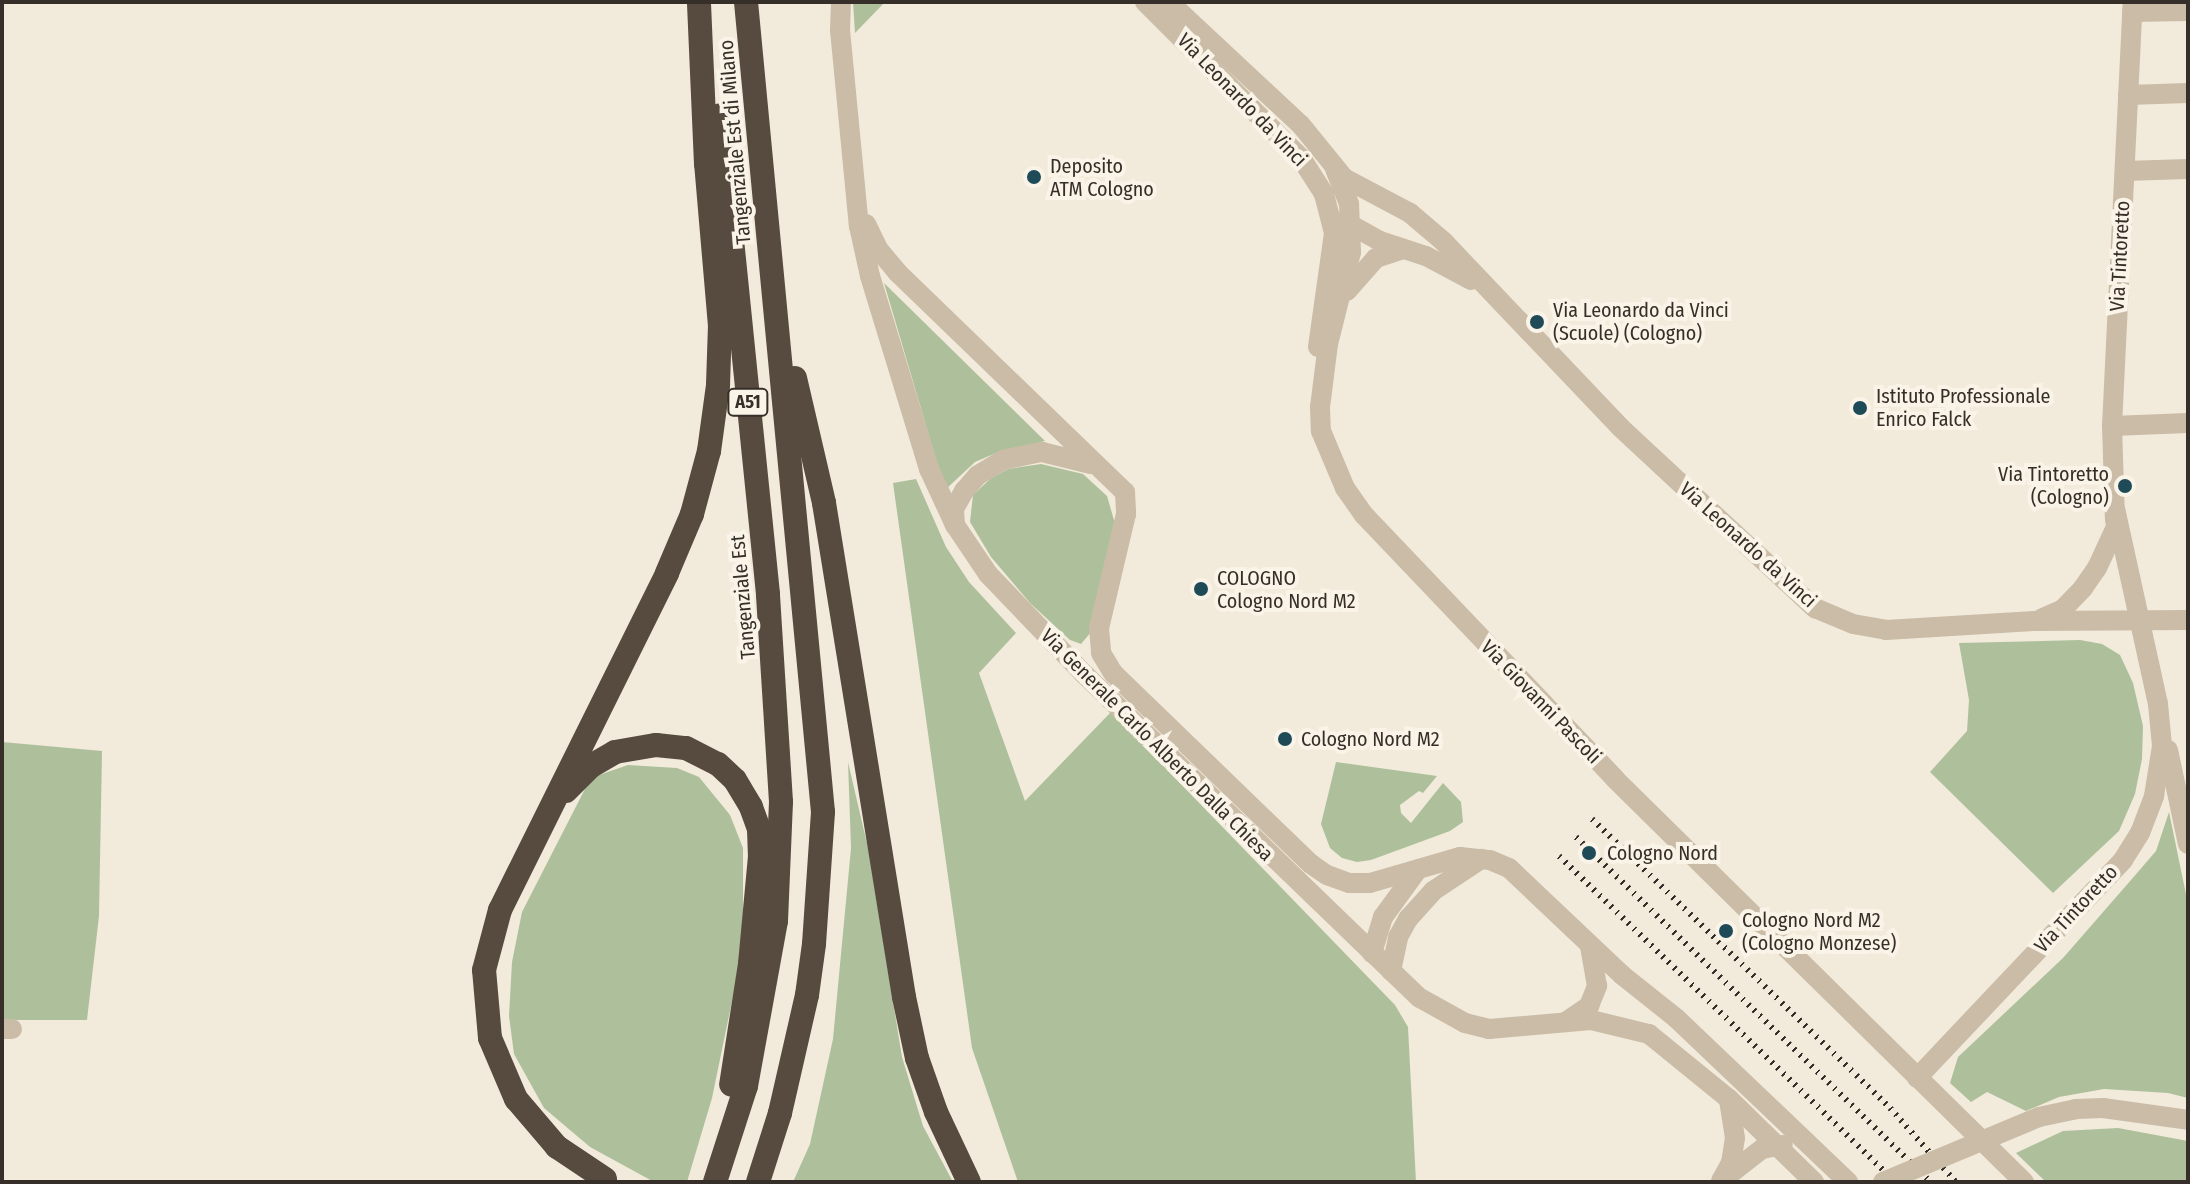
<!DOCTYPE html>
<style>
body{margin:0}
#map{position:relative;width:2190px;height:1184px;overflow:hidden;background:#f2eadb;font-family:"Fira Sans Condensed",sans-serif}
div>[style]{position:absolute}
.green>*{inset:0;background:#aec09b}
.minor>*{height:20px;margin:-10px;padding:0 10px;transform-origin:10px;border-radius:10px;background:#cabca7}
.highway>*{height:24px;margin:-12px;padding:0 12px;transform-origin:12px;border-radius:12px;background:#574a3f}
.rail>*{height:6px;margin-top:-3px;transform-origin:0;background:repeating-linear-gradient(90deg,#362e28 0 2px,transparent 0 8px)}
.minor-bridge>*{height:20px;margin:-10px;padding:0 10px;transform-origin:10px;border-radius:10px;background:#cabca7}
.dots>*{width:22px;height:22px;translate:-50% -50%;box-sizing:border-box;border:4px solid #f9f4e7;border-radius:50%}
span{translate:-50% -50%;white-space:nowrap;text-align:center;line-height:1.15;-webkit-text-stroke:8px #f9f4e7;paint-order:stroke}
.shield-label span{padding:2px 6px;background:#f9f4e7;border:2px solid;border-radius:6px;-webkit-text-stroke-width:0}
.shield-label{font-size:18px;color:#362e28;font-weight:700}
.street-label{font-size:20px;color:#362e28}
.poi-label{font-size:20px;color:#362e28}
.left{translate:0 -50%;text-align:left}
.right{translate:-100% -50%;text-align:right}
.frame{position:absolute;inset:0;border:4px solid #362e28;pointer-events:none}
</style>
<div id="map">
<div class="green">
<div style="clip-path:polygon(853px 2px,885px 2px,855px 33px)"></div>
<div style="clip-path:polygon(884px 283px,1045px 441px,996px 453px,975px 462px,945px 490px)"></div>
<div style="clip-path:polygon(1041px 464px,1083px 474px,1107px 496px,1116px 527px,1092px 631px,1081px 644px,1070px 640px,1030px 603px,991px 557px,970px 522px,973px 495px,990px 479px,1008px 469px)"></div>
<div style="clip-path:polygon(916px 479px,946px 547px,969px 582px,1016px 633px,979px 673px,1025px 801px,1111px 712px,1395px 1005px,1408px 1027px,1416px 1182px,1018px 1182px,972px 1048px,893px 483px)"></div>
<div style="clip-path:polygon(2080px 640px,2102px 644px,2120px 655px,2133px 683px,2143px 726px,2142px 759px,2135px 794px,2119px 831px,2053px 893px,1930px 772px,1967px 731px,1969px 700px,1959px 643px)"></div>
<div style="clip-path:polygon(2px 742px,102px 751px,99px 916px,87px 1020px,2px 1020px)"></div>
<div style="clip-path:polygon(848px 762px,868px 848px,902px 1057px,923px 1126px,953px 1182px,793px 1182px,810px 1144px,833px 1039px,851px 848px)"></div>
<div style="clip-path:polygon(1336px 762px,1437px 776px,1423px 793px,1419px 791px,1400px 805px,1401px 813px,1411px 823px,1443px 783px,1461px 802px,1463px 822px,1450px 831px,1371px 860px,1357px 862px,1342px 858px,1330px 848px,1321px 824px)"></div>
<div style="clip-path:polygon(628px 765px,677px 768px,699px 777px,730px 815px,743px 848px,743px 921px,737px 977px,712px 1098px,687px 1182px,654px 1182px,590px 1147px,544px 1108px,514px 1054px,509px 1016px,512px 962px,522px 912px,586px 787px,593px 777px)"></div>
<div style="clip-path:polygon(2169px 812px,2188px 904px,2188px 1098px,2168px 1093px,2104px 1089px,2059px 1097px,2026px 1111px,1987px 1092px,1971px 1102px,1950px 1083px,1958px 1057px,2063px 958px,2131px 880px,2156px 851px)"></div>
<div style="clip-path:polygon(2118px 1128px,2188px 1141px,2188px 1182px,2046px 1182px,2016px 1153px,2063px 1131px)"></div>
</div>
<div class="minor">
<div style="left:841px;top:2px;width:28px;rotate:92deg"></div>
<div style="left:840px;top:30px;width:197px;rotate:84.5deg"></div>
<div style="left:859px;top:226px;width:51px;rotate:77.6deg"></div>
<div style="left:870px;top:276px;width:202px;rotate:73deg"></div>
<div style="left:929px;top:469px;width:62px;rotate:65.1deg"></div>
<div style="left:955px;top:525px;width:59px;rotate:56deg"></div>
<div style="left:988px;top:574px;width:137px;rotate:46.2deg"></div>
<div style="left:1083px;top:673px;width:468px;rotate:44deg"></div>
<div style="left:1420px;top:998px;width:51px;rotate:29.1deg"></div>
<div style="left:1465px;top:1023px;width:25px;rotate:14deg"></div>
<div style="left:1489px;top:1029px;width:102px;rotate:-5deg"></div>
<div style="left:1591px;top:1020px;width:60px;rotate:13.6deg"></div>
<div style="left:1649px;top:1034px;width:103px;rotate:39.1deg"></div>
<div style="left:1729px;top:1099px;width:119px;rotate:44.3deg"></div>
<div style="left:1145px;top:2px;width:221px;rotate:45deg"></div>
<div style="left:1301px;top:158px;width:43px;rotate:57.4deg"></div>
<div style="left:1324px;top:194px;width:40px;rotate:75.6deg"></div>
<div style="left:1334px;top:233px;width:115px;rotate:98deg"></div>
<div style="left:1169px;top:2px;width:180px;rotate:43deg"></div>
<div style="left:1301px;top:125px;width:68px;rotate:50.9deg"></div>
<div style="left:1344px;top:178px;width:75px;rotate:27.9deg"></div>
<div style="left:1410px;top:213px;width:43px;rotate:40.3deg"></div>
<div style="left:1443px;top:241px;width:258px;rotate:46.4deg"></div>
<div style="left:1621px;top:428px;width:265px;rotate:42.9deg"></div>
<div style="left:1815px;top:608px;width:41px;rotate:22.8deg"></div>
<div style="left:1853px;top:624px;width:34px;rotate:10deg"></div>
<div style="left:1886px;top:630px;width:149px;rotate:-3.5deg"></div>
<div style="left:2035px;top:621px;width:153px;rotate:-0.4deg"></div>
<div style="left:2132px;top:12px;width:56px;rotate:-1deg"></div>
<div style="left:2128px;top:95px;width:60px;rotate:-1.9deg"></div>
<div style="left:1335px;top:169px;width:38px;rotate:68deg"></div>
<div style="left:1349px;top:204px;width:48px;rotate:87.6deg"></div>
<div style="left:1351px;top:252px;width:95px;rotate:104deg"></div>
<div style="left:1328px;top:344px;width:64px;rotate:97.2deg"></div>
<div style="left:1320px;top:407px;width:24px;rotate:88deg"></div>
<div style="left:1321px;top:431px;width:62px;rotate:67.2deg"></div>
<div style="left:1345px;top:488px;width:33px;rotate:55deg"></div>
<div style="left:1364px;top:515px;width:364px;rotate:46.4deg"></div>
<div style="left:1615px;top:779px;width:574px;rotate:44.58deg"></div>
<div style="left:2125px;top:171px;width:63px;rotate:-1.8deg"></div>
<div style="left:1344px;top:221px;width:41px;rotate:29.1deg"></div>
<div style="left:1380px;top:241px;width:48px;rotate:18.1deg"></div>
<div style="left:1426px;top:256px;width:51px;rotate:28.1deg"></div>
<div style="left:866px;top:224px;width:28px;rotate:64deg"></div>
<div style="left:878px;top:249px;width:30px;rotate:50deg"></div>
<div style="left:897px;top:272px;width:317px;rotate:44deg"></div>
<div style="left:1125px;top:492px;width:22px;rotate:87deg"></div>
<div style="left:1126px;top:514px;width:117px;rotate:103.3deg"></div>
<div style="left:1099px;top:628px;width:25px;rotate:85deg"></div>
<div style="left:1101px;top:653px;width:23px;rotate:59deg"></div>
<div style="left:1113px;top:673px;width:275px;rotate:44deg"></div>
<div style="left:1311px;top:864px;width:19px;rotate:35deg"></div>
<div style="left:1327px;top:875px;width:23px;rotate:20deg"></div>
<div style="left:1349px;top:883px;width:21px"></div>
<div style="left:1370px;top:883px;width:94px;rotate:-16.1deg"></div>
<div style="left:1460px;top:857px;width:30px;rotate:6deg"></div>
<div style="left:1490px;top:860px;width:21px;rotate:23deg"></div>
<div style="left:1509px;top:868px;width:156px;rotate:43.4deg"></div>
<div style="left:1622px;top:975px;width:69px;rotate:38.5deg"></div>
<div style="left:1676px;top:1018px;width:238px;rotate:43.6deg"></div>
<div style="left:1347px;top:291px;width:44px;rotate:-48.7deg"></div>
<div style="left:1376px;top:258px;width:28px;rotate:-18deg"></div>
<div style="left:2112px;top:426px;width:76px;rotate:-2.3deg"></div>
<div style="left:2115px;top:521px;width:95px;rotate:-91.8deg"></div>
<div style="left:2112px;top:426px;width:425px;rotate:-87.2deg"></div>
<div style="left:955px;top:525px;width:16px;rotate:-94deg"></div>
<div style="left:954px;top:509px;width:21px;rotate:-61deg"></div>
<div style="left:964px;top:491px;width:21px;rotate:-49deg"></div>
<div style="left:978px;top:475px;width:29px;rotate:-31deg"></div>
<div style="left:1003px;top:460px;width:40px;rotate:-12deg"></div>
<div style="left:1042px;top:452px;width:50px;rotate:13.8deg"></div>
<div style="left:2041px;top:619px;width:24px;rotate:-24deg"></div>
<div style="left:2063px;top:609px;width:29px;rotate:-46deg"></div>
<div style="left:2083px;top:588px;width:24px;rotate:-55deg"></div>
<div style="left:2097px;top:568px;width:43px;rotate:-65.2deg"></div>
<div style="left:2168px;top:750px;width:96px;rotate:78deg"></div>
<div style="left:1372px;top:953px;width:38px;rotate:-73deg"></div>
<div style="left:1383px;top:917px;width:59px;rotate:-53.9deg"></div>
<div style="left:1391px;top:971px;width:35px;rotate:-78deg"></div>
<div style="left:1398px;top:937px;width:21px;rotate:-61deg"></div>
<div style="left:1408px;top:919px;width:38px;rotate:-48deg"></div>
<div style="left:1433px;top:891px;width:58px;rotate:-33.7deg"></div>
<div style="left:1567px;top:1021px;width:27px;rotate:-34deg"></div>
<div style="left:1589px;top:1006px;width:22px;rotate:-68deg"></div>
<div style="left:1597px;top:986px;width:40px;rotate:-100deg"></div>
<div style="left:2px;top:1029px;width:10px"></div>
<div style="left:1917px;top:1078px;width:300px;rotate:-46.6deg"></div>
<div style="left:2123px;top:860px;width:32px;rotate:-58deg"></div>
<div style="left:2140px;top:833px;width:40px;rotate:-69deg"></div>
<div style="left:2154px;top:796px;width:51px;rotate:-80.9deg"></div>
<div style="left:2162px;top:746px;width:42px;rotate:-95.4deg"></div>
<div style="left:2158px;top:704px;width:200px;rotate:-102.4deg"></div>
<div style="left:2039px;top:1117px;width:38px;rotate:-12deg"></div>
<div style="left:2076px;top:1109px;width:27px;rotate:-2deg"></div>
<div style="left:2103px;top:1108px;width:86px;rotate:8deg"></div>
<div style="left:1722px;top:1179px;width:18px;rotate:-61deg"></div>
<div style="left:1731px;top:1163px;width:25px;rotate:-81deg"></div>
<div style="left:1735px;top:1138px;width:39px;rotate:-99deg"></div>
<div style="left:1721px;top:1181px;width:52px;rotate:-38deg"></div>
<div style="left:1762px;top:1149px;width:21px;rotate:-11deg"></div>
</div>
<div class="highway">
<div style="left:746px;top:2px;width:814px;rotate:84.57deg"></div>
<div style="left:823px;top:812px;width:132px;rotate:93.9deg"></div>
<div style="left:814px;top:944px;width:51px;rotate:97.8deg"></div>
<div style="left:807px;top:995px;width:121px;rotate:102.9deg"></div>
<div style="left:780px;top:1113px;width:72px;rotate:107.7deg"></div>
<div style="left:795px;top:378px;width:128px;rotate:76.9deg"></div>
<div style="left:824px;top:503px;width:500px;rotate:80.8deg"></div>
<div style="left:904px;top:997px;width:62px;rotate:78deg"></div>
<div style="left:917px;top:1058px;width:57px;rotate:70.6deg"></div>
<div style="left:936px;top:1112px;width:77px;rotate:64.8deg"></div>
<div style="left:566px;top:791px;width:35px;rotate:-45deg"></div>
<div style="left:591px;top:766px;width:28px;rotate:-30deg"></div>
<div style="left:615px;top:752px;width:42px;rotate:-9.7deg"></div>
<div style="left:656px;top:745px;width:30px;rotate:6deg"></div>
<div style="left:686px;top:748px;width:36px;rotate:27deg"></div>
<div style="left:718px;top:764px;width:23px;rotate:43deg"></div>
<div style="left:735px;top:780px;width:31px;rotate:59deg"></div>
<div style="left:751px;top:807px;width:23px;rotate:70deg"></div>
<div style="left:759px;top:829px;width:27px;rotate:88deg"></div>
<div style="left:760px;top:856px;width:108px;rotate:95.3deg"></div>
<div style="left:750px;top:964px;width:122px;rotate:98.9deg"></div>
<div style="left:605px;top:1179px;width:58px;rotate:-146.3deg"></div>
<div style="left:557px;top:1147px;width:63px;rotate:-130.5deg"></div>
<div style="left:516px;top:1099px;width:66px;rotate:-113.1deg"></div>
<div style="left:490px;top:1038px;width:68px;rotate:-95deg"></div>
<div style="left:484px;top:970px;width:62px;rotate:-75.1deg"></div>
<div style="left:500px;top:910px;width:376px;rotate:-63.6deg"></div>
<div style="left:667px;top:573px;width:64px;rotate:-67deg"></div>
<div style="left:692px;top:514px;width:65px;rotate:-74.9deg"></div>
<div style="left:709px;top:451px;width:67px;rotate:-82.2deg"></div>
<div style="left:718px;top:385px;width:59px;rotate:-88.1deg"></div>
<div style="left:720px;top:326px;width:163px;rotate:-94.9deg"></div>
<div style="left:706px;top:164px;width:162px;rotate:-92.5deg"></div>
<div style="left:715px;top:1182px;width:101px;rotate:-72.1deg"></div>
<div style="left:746px;top:1086px;width:168px;rotate:-79.7deg"></div>
<div style="left:776px;top:921px;width:119px;rotate:-87.6deg"></div>
<div style="left:781px;top:802px;width:208px;rotate:-93.6deg"></div>
<div style="left:768px;top:594px;width:481px;rotate:-95.8deg"></div>
</div>
<div class="rail">
<div style="left:1592px;top:819px;width:415px;rotate:44.1deg"></div>
<div style="left:1890px;top:1108px;width:99px;rotate:48.3deg"></div>
<div style="left:1576px;top:837px;width:495px;rotate:44.2deg"></div>
<div style="left:1559px;top:856px;width:468px;rotate:44.1deg"></div>
</div>
<div class="minor-bridge">
<div style="left:1883px;top:1182px;width:169px;rotate:-22.6deg"></div>
</div>
<div class="dots">
<div style="left:1034px;top:177px;background:#1e4b57"></div>
<div style="left:1537px;top:322px;background:#1e4b57"></div>
<div style="left:1860px;top:408px;background:#1e4b57"></div>
<div style="left:2125px;top:486px;background:#1e4b57"></div>
<div style="left:1201px;top:589px;background:#1e4b57"></div>
<div style="left:1285px;top:739px;background:#1e4b57"></div>
<div style="left:1589px;top:853px;background:#1e4b57"></div>
<div style="left:1726px;top:931px;background:#1e4b57"></div>
</div>
<div class="shield-label">
<span style="left:748px;top:402px">A51</span>
</div>
<div class="street-label">
<span style="left:1242px;top:100px;rotate:46deg">Via Leonardo da Vinci</span>
<span style="left:735px;top:142px;rotate:-95deg">Tangenziale Est di Milano</span>
<span style="left:2120px;top:256px;rotate:-87deg">Via Tintoretto</span>
<span style="left:1748px;top:545px;rotate:42deg">Via Leonardo da Vinci</span>
<span style="left:743px;top:597px;rotate:-95deg">Tangenziale Est</span>
<span style="left:1541px;top:702px;rotate:46deg">Via Giovanni Pascoli</span>
<span style="left:1157px;top:745px;rotate:45deg">Via Generale Carlo Alberto Dalla Chiesa</span>
<span style="left:2076px;top:909px;rotate:-47deg">Via Tintoretto</span>
</div>
<div class="poi-label">
<span class="left" style="left:1050px;top:178px">Deposito<br>ATM Cologno</span>
<span class="left" style="left:1553px;top:322px">Via Leonardo da Vinci<br>(Scuole) (Cologno)</span>
<span class="left" style="left:1876px;top:408px">Istituto Professionale<br>Enrico Falck</span>
<span class="right" style="left:2109px;top:486px">Via Tintoretto<br>(Cologno)</span>
<span class="left" style="left:1217px;top:590px">COLOGNO<br>Cologno Nord M2</span>
<span class="left" style="left:1301px;top:739px">Cologno Nord M2</span>
<span class="left" style="left:1607px;top:853px">Cologno Nord</span>
<span class="left" style="left:1742px;top:932px">Cologno Nord M2<br>(Cologno Monzese)</span>
</div>
<div class="frame"></div>
</div>
